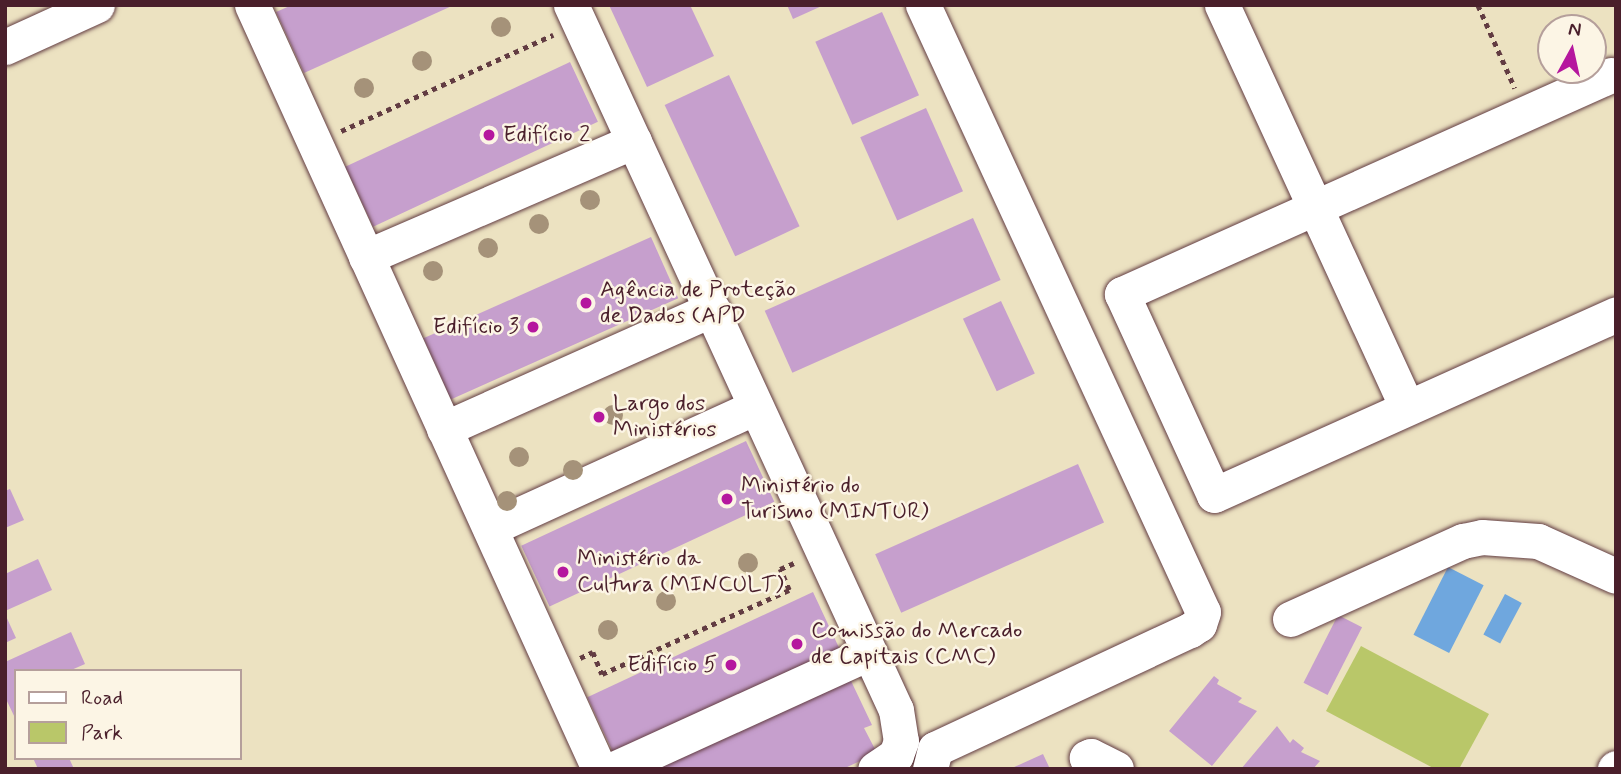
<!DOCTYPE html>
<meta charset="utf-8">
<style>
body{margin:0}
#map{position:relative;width:1621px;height:774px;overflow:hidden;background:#ece2c1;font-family:Mynerve,sans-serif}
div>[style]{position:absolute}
.green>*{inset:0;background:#b9c769}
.water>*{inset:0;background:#6fa7de;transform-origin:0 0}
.building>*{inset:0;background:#c69fcd;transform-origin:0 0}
.path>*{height:4.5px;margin-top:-2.25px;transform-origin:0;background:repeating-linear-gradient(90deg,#623c42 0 5px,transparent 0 10px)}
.roads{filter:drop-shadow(0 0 2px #623c42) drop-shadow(0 0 2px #623c42)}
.minor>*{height:35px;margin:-17.5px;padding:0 17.5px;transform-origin:17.5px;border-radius:17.5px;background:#fff}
.trees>*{width:20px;height:20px;margin:-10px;border-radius:50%;background:#a59279}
.dots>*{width:19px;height:19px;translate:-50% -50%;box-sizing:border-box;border:4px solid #fcf5e5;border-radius:50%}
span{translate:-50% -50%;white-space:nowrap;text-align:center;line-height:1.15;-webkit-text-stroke:5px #fcf5e5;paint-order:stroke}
.poi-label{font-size:23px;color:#4a1f2b}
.left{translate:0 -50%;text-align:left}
.right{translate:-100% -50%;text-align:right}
.frame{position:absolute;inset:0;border:7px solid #4a1f2b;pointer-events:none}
.legend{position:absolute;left:14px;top:669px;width:228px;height:91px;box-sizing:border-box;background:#fcf5e5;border:2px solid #b59f9b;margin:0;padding:9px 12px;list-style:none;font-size:21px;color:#4a1f2b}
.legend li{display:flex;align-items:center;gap:14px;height:35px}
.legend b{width:35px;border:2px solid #b59f9b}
.north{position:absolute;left:1537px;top:14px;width:70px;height:70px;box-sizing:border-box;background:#fcf5e5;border:2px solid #b59f9b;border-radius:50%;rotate:8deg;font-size:19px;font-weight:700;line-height:28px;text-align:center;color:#4a1f2b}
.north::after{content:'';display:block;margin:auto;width:24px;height:32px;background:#b5179e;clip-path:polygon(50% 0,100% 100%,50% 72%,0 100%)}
</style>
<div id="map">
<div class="green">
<div style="clip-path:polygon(1361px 646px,1489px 714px,1459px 769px,1435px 769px,1326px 711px)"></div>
</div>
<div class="water">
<div style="left:1448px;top:567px;width:40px;height:76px;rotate:27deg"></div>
<div style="left:1505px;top:594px;width:19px;height:46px;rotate:28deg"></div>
</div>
<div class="building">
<div style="clip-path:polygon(292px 5px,454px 5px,304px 73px,276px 12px)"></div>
<div style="clip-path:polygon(609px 5px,690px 5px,714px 56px,647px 87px)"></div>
<div style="clip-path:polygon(787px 5px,824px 5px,793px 19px)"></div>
<div style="left:882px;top:12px;width:91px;height:73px;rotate:66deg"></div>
<div style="left:570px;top:62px;width:66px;height:248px;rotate:65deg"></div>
<div style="left:729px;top:75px;width:167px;height:71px;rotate:65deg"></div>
<div style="left:926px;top:108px;width:91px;height:72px;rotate:66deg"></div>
<div style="left:973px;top:218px;width:68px;height:228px;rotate:66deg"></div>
<div style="left:651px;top:237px;width:67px;height:249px;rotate:66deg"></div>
<div style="left:1001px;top:301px;width:80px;height:42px;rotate:65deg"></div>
<div style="left:746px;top:441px;width:67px;height:248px;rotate:65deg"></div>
<div style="left:1078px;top:464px;width:64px;height:222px;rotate:66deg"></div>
<div style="clip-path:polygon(10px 489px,24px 520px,5px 528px,5px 491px)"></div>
<div style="clip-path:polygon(38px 559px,52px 590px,5px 611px,5px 574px)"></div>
<div style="left:813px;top:592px;width:66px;height:249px;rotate:65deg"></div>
<div style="clip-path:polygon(5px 614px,16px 638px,5px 643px)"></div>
<div style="left:1338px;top:615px;width:27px;height:76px;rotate:27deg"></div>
<div style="clip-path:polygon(71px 632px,85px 664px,69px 671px,16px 671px,16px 720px,5px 697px,5px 662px)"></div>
<div style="clip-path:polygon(842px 662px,872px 725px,864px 728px,877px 753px,843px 769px,644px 769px)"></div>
<div style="clip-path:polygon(1214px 676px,1219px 680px,1217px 684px,1242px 698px,1238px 702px,1257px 711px,1212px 766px,1169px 731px)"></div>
<div style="clip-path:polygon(1277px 726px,1290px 743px,1293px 739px,1304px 748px,1301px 752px,1320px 761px,1313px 769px,1241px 769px)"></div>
<div style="clip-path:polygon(1043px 754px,1050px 769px,1010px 769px)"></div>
<div style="clip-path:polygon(33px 758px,69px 758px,74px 769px,38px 769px)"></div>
</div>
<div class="path">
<div style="left:1478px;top:5px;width:91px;rotate:66deg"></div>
<div style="left:341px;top:131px;width:233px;rotate:-24.4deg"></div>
<div style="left:580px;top:658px;width:14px;rotate:-25deg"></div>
<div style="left:593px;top:652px;width:24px;rotate:68deg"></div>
<div style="left:602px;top:674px;width:205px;rotate:-24.2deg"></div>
<div style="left:789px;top:590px;width:23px;rotate:-113deg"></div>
<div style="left:780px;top:569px;width:15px;rotate:-23deg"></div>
</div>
<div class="roads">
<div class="minor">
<div style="left:252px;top:5px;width:839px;rotate:65.57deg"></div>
<div style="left:571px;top:5px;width:776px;rotate:65.25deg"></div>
<div style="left:896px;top:710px;width:31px;rotate:81deg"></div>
<div style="left:901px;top:741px;width:15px;rotate:110deg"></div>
<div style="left:896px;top:755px;width:25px;rotate:146deg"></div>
<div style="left:923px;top:5px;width:668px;rotate:65.24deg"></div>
<div style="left:1203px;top:612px;width:13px;rotate:108deg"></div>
<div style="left:1199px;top:624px;width:11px;rotate:146deg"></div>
<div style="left:1190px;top:630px;width:281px;rotate:155deg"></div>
<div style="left:935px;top:749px;width:21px;rotate:104deg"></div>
<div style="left:1222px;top:5px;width:443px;rotate:65.3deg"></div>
<div style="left:5px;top:47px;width:101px;rotate:-24.5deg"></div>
<div style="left:1611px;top:75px;width:536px;rotate:155.87deg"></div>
<div style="left:1122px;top:294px;width:221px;rotate:65.4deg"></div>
<div style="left:1214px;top:495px;width:441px;rotate:-24.2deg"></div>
<div style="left:366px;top:257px;width:292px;rotate:-23.4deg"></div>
<div style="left:444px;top:429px;width:294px;rotate:-24.1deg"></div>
<div style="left:490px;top:528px;width:292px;rotate:-24.5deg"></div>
<div style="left:1290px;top:619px;width:190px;rotate:-24.3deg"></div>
<div style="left:1463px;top:541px;width:19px;rotate:-12deg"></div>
<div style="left:1482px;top:537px;width:56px;rotate:4.1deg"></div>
<div style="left:1538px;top:541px;width:85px;rotate:24.2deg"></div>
<div style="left:614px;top:769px;width:280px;rotate:-24.5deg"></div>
<div style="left:1093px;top:769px;width:13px;rotate:-119deg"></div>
<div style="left:1087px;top:758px;width:4px;rotate:-27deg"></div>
<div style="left:1091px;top:756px;width:28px;rotate:27deg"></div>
<div style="left:1615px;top:769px;width:1px;rotate:-45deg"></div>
</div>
</div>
<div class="trees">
<div style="left:501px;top:27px"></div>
<div style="left:422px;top:61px"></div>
<div style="left:364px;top:88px"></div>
<div style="left:590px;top:200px"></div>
<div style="left:539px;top:224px"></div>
<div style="left:488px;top:248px"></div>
<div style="left:433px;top:271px"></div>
<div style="left:613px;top:415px"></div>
<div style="left:519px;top:457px"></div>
<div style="left:573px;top:470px"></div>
<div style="left:507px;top:501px"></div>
<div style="left:748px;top:563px"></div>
<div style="left:666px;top:601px"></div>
<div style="left:608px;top:630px"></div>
</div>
<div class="dots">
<div style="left:489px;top:135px;background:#b5179e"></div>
<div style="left:586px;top:303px;background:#b5179e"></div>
<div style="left:533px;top:327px;background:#b5179e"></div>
<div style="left:599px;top:417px;background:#b5179e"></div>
<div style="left:727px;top:499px;background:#b5179e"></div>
<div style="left:563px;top:572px;background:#b5179e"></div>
<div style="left:797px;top:644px;background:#b5179e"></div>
<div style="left:731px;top:665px;background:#b5179e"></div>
</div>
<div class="poi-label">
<span class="left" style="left:503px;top:135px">Edifício 2</span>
<span class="left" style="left:600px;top:303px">Agência de Proteção<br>de Dados (APD</span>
<span class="right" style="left:519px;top:327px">Edifício 3</span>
<span class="left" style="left:613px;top:417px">Largo dos<br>Ministérios</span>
<span class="left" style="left:741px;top:499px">Ministério do<br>Turismo (MINTUR)</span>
<span class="left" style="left:577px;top:572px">Ministério da<br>Cultura (MINCULT)</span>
<span class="left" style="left:811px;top:644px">Comissão do Mercado<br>de Capitais (CMC)</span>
<span class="right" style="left:717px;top:665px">Edifício 5</span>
</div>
<div class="frame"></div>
<ul class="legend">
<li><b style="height:9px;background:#fff"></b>Road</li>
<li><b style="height:19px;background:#b9c769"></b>Park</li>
</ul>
<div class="north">N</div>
</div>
